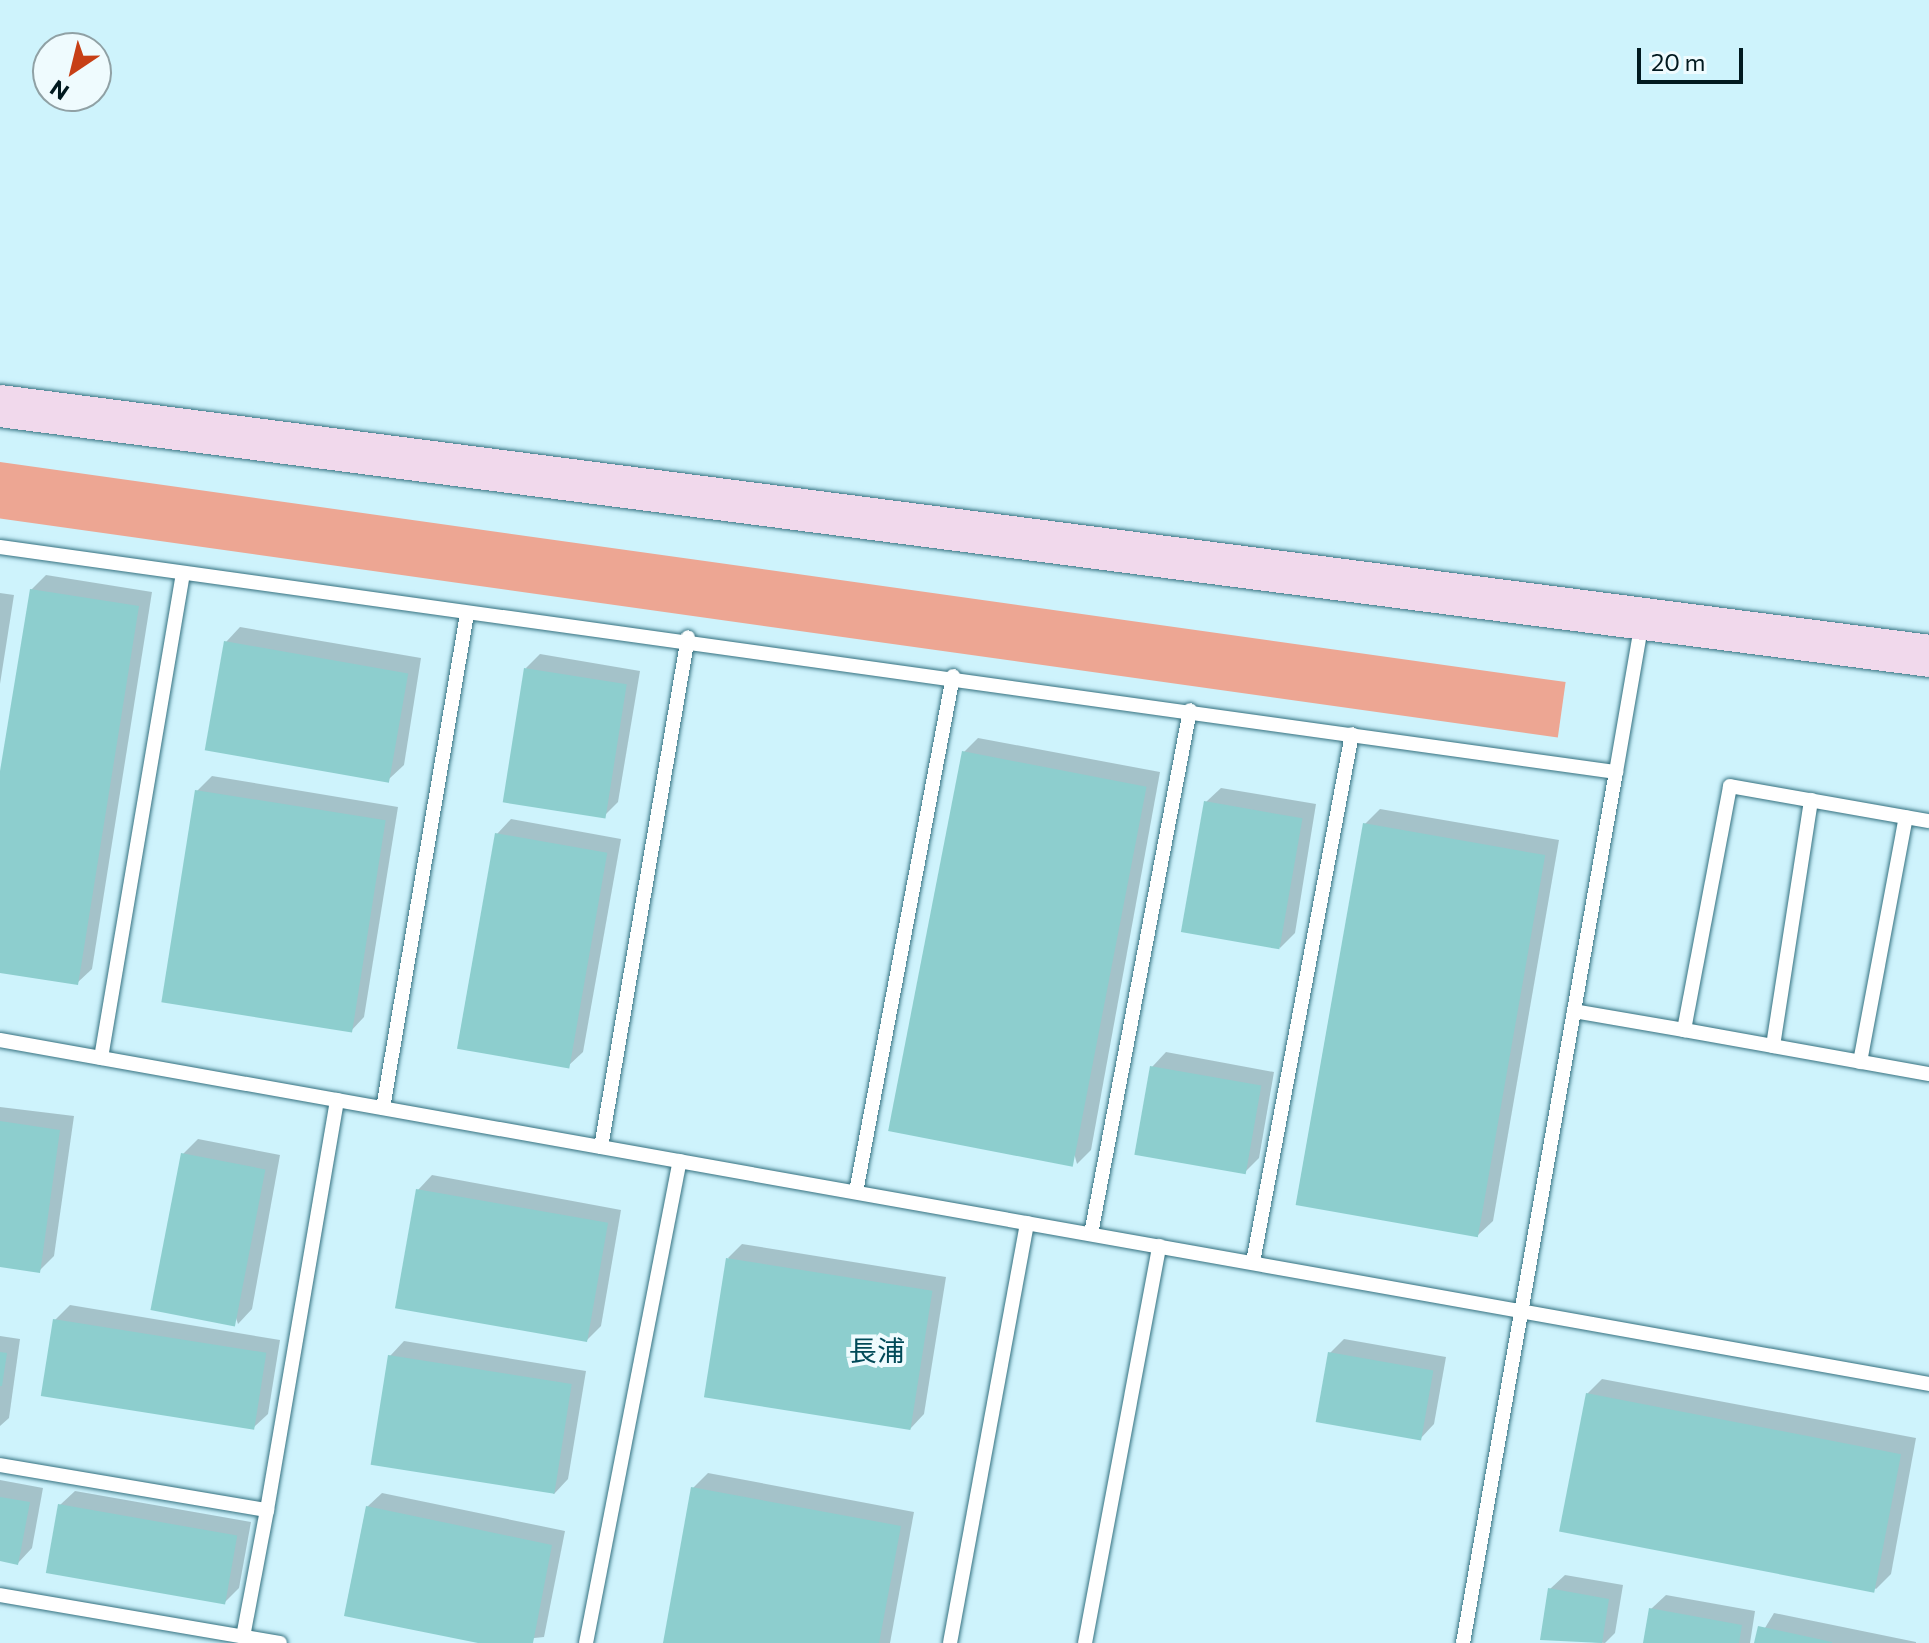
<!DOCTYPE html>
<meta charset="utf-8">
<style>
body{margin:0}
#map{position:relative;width:1929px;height:1643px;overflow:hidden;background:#cef3fc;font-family:Commissioner,"Noto Sans JP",sans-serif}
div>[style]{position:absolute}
.green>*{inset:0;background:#eda693;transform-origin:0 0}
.shadow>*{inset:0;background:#0003}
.building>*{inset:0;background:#8dcece;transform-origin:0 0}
.roads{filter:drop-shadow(0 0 2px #357180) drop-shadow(0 0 2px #357180)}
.lane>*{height:14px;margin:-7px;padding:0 7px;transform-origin:7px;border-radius:7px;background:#fff}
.secondary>*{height:42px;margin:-21px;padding:0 21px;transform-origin:21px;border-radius:21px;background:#f1d9ec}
span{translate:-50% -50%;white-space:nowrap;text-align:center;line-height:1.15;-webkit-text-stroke:8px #effbfe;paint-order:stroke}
.quarter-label{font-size:28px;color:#004957}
.north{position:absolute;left:32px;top:32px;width:80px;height:80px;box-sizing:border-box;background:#effbfe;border:2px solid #90a1a5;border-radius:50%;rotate:215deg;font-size:22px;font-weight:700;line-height:32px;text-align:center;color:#01191f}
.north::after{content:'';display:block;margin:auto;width:28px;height:36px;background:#c73f16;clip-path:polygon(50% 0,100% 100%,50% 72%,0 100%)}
.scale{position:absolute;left:1637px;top:48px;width:106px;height:36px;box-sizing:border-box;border:4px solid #01191f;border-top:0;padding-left:10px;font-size:24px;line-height:28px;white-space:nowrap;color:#01191f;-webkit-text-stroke:6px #effbfe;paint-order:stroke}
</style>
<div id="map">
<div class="green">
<div style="left:0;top:462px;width:1581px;height:56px;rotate:8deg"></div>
</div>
<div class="shadow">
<div style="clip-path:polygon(46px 575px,152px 592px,92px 969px,77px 983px,0 971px,0 784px,31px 590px)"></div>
<div style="clip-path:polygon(0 593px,14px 595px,0 684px)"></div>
<div style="clip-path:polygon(240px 627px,421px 658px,404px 765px,389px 779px,226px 642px)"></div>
<div style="clip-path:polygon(540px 654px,640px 671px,618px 802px,603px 817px,526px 668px)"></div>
<div style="clip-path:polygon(978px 738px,1160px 772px,1091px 1150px,1077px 1164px,964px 752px)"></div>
<div style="clip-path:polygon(212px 776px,398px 807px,364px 1017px,350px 1032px,197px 791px)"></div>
<div style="clip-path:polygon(1221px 788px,1316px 804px,1295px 933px,1280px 948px,1206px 802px)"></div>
<div style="clip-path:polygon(1380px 809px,1559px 840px,1493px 1221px,1478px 1235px,1365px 824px)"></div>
<div style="clip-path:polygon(511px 819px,621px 839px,583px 1052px,568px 1066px,497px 834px)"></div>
<div style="clip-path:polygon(1166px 1052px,1274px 1072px,1259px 1158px,1245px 1172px,1152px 1067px)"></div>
<div style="clip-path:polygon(0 1107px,74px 1116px,54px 1256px,39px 1271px,0 1265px)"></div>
<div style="clip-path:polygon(198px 1139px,280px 1155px,252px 1309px,238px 1324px,183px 1154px)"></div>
<div style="clip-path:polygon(432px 1175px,621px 1210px,601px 1326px,586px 1341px,418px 1190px)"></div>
<div style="clip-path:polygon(742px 1244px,946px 1277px,924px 1414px,910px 1429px,728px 1258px)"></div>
<div style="clip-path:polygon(70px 1305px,280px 1340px,268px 1414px,253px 1428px,55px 1320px)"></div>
<div style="clip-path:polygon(0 1336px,20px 1339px,9px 1418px,0 1426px)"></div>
<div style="clip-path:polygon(1344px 1339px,1446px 1357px,1434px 1424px,1420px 1439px,1330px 1353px)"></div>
<div style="clip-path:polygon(404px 1341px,586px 1371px,568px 1479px,554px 1494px,390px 1356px)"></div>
<div style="clip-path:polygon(1602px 1379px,1916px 1438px,1891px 1574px,1876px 1589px,1587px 1394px)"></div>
<div style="clip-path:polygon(708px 1473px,914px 1512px,890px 1643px,665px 1643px,693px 1488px)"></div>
<div style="clip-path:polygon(0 1480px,43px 1488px,32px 1548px,18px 1563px,0 1559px)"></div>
<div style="clip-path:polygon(75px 1491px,251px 1522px,239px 1588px,224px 1603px,60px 1505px)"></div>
<div style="clip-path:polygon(382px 1493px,565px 1531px,544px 1637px,488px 1643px,367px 1507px)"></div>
<div style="clip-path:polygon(1565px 1575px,1623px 1585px,1615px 1633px,1605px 1643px,1542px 1638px,1550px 1589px)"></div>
<div style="clip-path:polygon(1666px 1595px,1755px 1611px,1750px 1643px,1645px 1643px,1651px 1609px)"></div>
<div style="clip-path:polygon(1774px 1613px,1916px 1642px,1916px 1643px,1756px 1643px)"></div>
</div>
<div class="building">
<div style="clip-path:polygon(30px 589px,139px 606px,78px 985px,0 973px,0 771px)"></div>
<div style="left:224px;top:641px;width:187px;height:111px;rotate:10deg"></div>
<div style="left:524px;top:668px;width:104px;height:136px;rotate:9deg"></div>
<div style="left:962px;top:751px;width:188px;height:387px;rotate:11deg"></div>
<div style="left:195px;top:790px;width:193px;height:215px;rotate:9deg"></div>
<div style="left:1204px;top:801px;width:100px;height:133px;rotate:10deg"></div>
<div style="left:1363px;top:823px;width:185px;height:388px;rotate:10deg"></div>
<div style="left:495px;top:833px;width:114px;height:219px;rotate:10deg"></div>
<div style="left:1150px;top:1066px;width:113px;height:90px;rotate:10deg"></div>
<div style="clip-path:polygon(0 1121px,60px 1130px,40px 1273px,0 1267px)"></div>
<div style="left:181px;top:1153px;width:86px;height:160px;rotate:11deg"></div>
<div style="left:416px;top:1189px;width:195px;height:121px;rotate:10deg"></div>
<div style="left:726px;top:1258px;width:209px;height:141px;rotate:9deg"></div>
<div style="left:53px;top:1319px;width:216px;height:78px;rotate:9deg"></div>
<div style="clip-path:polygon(0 1352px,7px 1353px,2px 1386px,0 1386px)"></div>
<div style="left:1328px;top:1352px;width:107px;height:71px;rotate:10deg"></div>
<div style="left:388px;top:1355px;width:186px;height:111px;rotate:9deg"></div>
<div style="left:1586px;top:1393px;width:321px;height:141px;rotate:11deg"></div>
<div style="clip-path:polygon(691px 1487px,901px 1526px,879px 1643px,663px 1643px)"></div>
<div style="clip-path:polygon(0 1497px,30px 1502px,18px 1565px,0 1561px)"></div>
<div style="left:58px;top:1504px;width:182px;height:70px;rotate:10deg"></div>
<div style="clip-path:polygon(366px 1506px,552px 1545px,533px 1643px,478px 1643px,344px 1616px)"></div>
<div style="clip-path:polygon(1548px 1588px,1609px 1599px,1602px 1643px,1540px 1640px)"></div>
<div style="clip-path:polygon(1649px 1608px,1742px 1625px,1739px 1643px,1643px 1643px)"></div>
<div style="clip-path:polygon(1758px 1626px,1832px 1642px,1832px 1643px,1754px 1643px)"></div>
</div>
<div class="roads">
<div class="lane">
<div style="left:0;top:547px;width:1632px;rotate:7.93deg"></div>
<div style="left:1616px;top:772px;width:152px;rotate:-80.2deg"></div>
<div style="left:1574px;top:1011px;width:112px;rotate:9.8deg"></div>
<div style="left:1684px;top:1030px;width:248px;rotate:-79.3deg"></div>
<div style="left:1730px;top:786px;width:202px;rotate:10deg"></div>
<div style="left:1684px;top:1030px;width:249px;rotate:10.2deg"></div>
<div style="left:0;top:1040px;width:1959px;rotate:10.11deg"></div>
<div style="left:1773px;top:1046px;width:249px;rotate:-81.2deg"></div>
<div style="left:101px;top:1058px;width:490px;rotate:-80.4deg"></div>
<div style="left:1860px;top:1062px;width:249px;rotate:-79.4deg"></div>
<div style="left:383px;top:1108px;width:501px;rotate:-80.35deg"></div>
<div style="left:601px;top:1147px;width:517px;rotate:-80.32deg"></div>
<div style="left:856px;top:1192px;width:525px;rotate:-79.35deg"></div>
<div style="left:1091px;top:1234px;width:533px;rotate:-79.3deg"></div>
<div style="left:1253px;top:1262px;width:537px;rotate:-79.38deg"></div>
<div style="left:0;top:1465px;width:271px;rotate:9.6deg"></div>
<div style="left:267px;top:1510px;width:416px;rotate:-80.3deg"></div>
<div style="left:0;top:1595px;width:284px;rotate:9.7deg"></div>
<div style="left:243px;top:1637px;width:129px;rotate:-79.3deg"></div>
<div style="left:586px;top:1643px;width:491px;rotate:-79deg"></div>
<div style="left:950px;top:1643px;width:427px;rotate:-79.6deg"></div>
<div style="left:1085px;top:1643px;width:404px;rotate:-79.4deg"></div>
<div style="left:1463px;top:1643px;width:884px;rotate:-80.04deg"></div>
</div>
<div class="secondary">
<div style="left:0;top:406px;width:1945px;rotate:7.38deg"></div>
</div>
</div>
<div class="quarter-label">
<span style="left:877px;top:1350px">長浦</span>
</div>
<div class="north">N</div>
<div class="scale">20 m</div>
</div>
